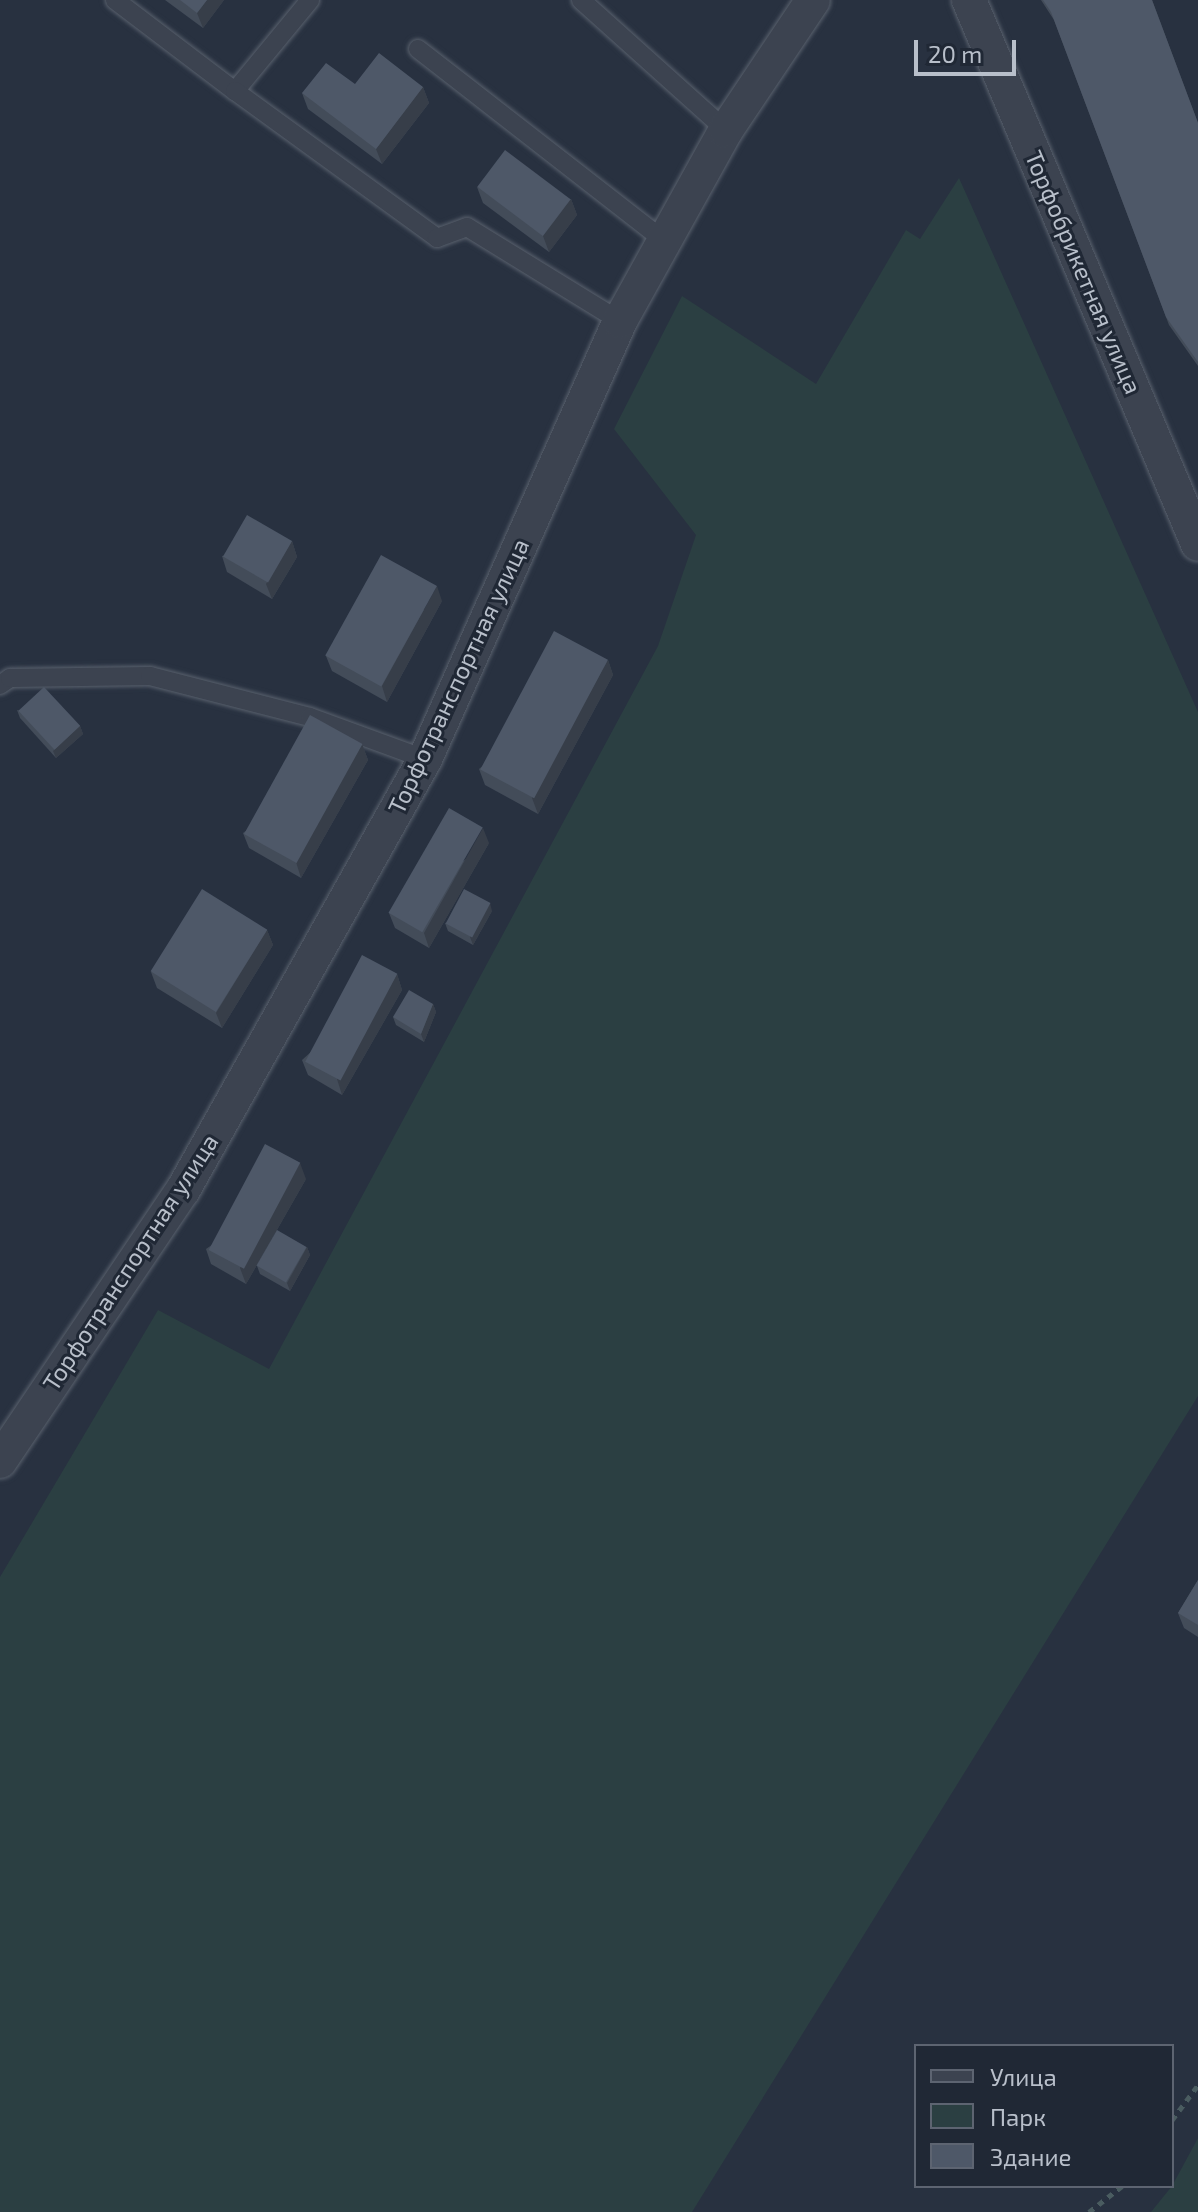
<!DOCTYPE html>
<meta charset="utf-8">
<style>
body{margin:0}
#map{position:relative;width:1198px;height:2212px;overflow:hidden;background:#283140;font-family:"Exo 2",sans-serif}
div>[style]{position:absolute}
.green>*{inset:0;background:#2b3f42}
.path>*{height:5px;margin-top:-2.5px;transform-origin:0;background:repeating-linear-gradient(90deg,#4a5c60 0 6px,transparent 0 12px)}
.roads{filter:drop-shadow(0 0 2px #59616d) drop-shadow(0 0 2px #59616d)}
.service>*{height:18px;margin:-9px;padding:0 9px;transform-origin:9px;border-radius:9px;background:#3c4350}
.minor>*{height:34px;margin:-17px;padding:0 17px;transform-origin:17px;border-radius:17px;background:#3c4350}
.wall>*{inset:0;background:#434c59}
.shaded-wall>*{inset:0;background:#373e49}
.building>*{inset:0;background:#4e5868;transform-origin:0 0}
span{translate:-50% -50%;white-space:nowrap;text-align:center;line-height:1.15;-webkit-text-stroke:6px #202835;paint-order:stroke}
.street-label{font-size:24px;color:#b8bfca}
.legend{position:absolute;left:914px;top:2044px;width:260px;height:144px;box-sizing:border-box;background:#202835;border:2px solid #5d6471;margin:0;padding:10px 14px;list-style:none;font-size:24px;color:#b8bfca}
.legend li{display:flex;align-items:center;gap:16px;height:40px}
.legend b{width:40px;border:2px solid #5d6471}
.scale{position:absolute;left:914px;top:40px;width:102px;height:36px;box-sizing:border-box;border:4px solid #b8bfca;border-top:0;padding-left:10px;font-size:24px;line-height:28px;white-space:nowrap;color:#b8bfca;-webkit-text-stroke:6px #202835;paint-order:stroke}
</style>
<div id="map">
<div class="green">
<div style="clip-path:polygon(959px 178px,1198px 712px,1198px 1396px,692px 2212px,0 2212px,0 1577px,158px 1310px,269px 1369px,658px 646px,696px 535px,614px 429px,682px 296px,816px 384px,906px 230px,920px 239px)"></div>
<div style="clip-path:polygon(1198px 2138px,1198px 2212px,1151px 2212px,1172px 2186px)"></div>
</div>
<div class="path">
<div style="left:1172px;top:2120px;width:44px;rotate:-53.4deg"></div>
<div style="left:1089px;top:2212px;width:42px;rotate:-38.2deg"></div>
</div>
<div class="roads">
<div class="service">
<div style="left:115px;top:0;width:151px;rotate:37.2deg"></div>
<div style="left:235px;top:91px;width:118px;rotate:-50.5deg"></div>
<div style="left:581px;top:0;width:195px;rotate:41.9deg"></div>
<div style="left:418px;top:49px;width:313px;rotate:37.9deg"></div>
<div style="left:235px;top:91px;width:250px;rotate:36deg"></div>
<div style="left:437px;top:238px;width:32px;rotate:-20deg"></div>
<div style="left:467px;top:227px;width:180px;rotate:31.6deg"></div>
<div style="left:0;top:685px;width:12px;rotate:-35deg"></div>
<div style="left:10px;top:678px;width:140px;rotate:-0.8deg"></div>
<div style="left:150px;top:676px;width:165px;rotate:14.4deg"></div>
<div style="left:310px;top:717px;width:122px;rotate:20.1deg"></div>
</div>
<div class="minor">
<div style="left:969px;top:0;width:590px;rotate:67.17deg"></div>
<div style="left:0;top:1461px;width:327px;rotate:-56deg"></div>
<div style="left:183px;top:1190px;width:494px;rotate:-60.7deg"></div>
<div style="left:425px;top:759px;width:479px;rotate:-66deg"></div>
<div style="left:620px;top:321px;width:218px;rotate:-61deg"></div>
<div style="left:726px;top:130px;width:156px;rotate:-56.2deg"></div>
</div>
</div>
<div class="wall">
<div style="clip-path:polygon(165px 0,224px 0,203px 28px)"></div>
<div style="clip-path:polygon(1041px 0,1152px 0,1198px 123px,1198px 366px,1169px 325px,1054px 20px)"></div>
<div style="clip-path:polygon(355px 84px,423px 87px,429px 103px,382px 164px,308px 109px,302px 93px)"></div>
<div style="clip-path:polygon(477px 187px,571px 199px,577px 215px,549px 252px,483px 203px)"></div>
<div style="clip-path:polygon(292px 541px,297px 557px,272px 599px,227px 572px,222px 556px)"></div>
<div style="clip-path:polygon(442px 601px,387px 702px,332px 671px,326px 656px)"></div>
<div style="clip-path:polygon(608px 660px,613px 675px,538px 814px,485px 785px,479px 769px)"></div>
<div style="clip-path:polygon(17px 710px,80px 726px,83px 734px,56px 758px,20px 718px)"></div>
<div style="clip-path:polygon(362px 744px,368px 760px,301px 878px,249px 848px,243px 833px)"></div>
<div style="clip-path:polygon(489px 843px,429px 948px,395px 928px,389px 913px)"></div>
<div style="clip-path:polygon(492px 911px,473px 945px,448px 931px,445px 923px)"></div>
<div style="clip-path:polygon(267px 930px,273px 945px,222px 1028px,157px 988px,151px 972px)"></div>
<div style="clip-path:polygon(397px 974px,402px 990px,342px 1095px,308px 1075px,302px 1060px)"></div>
<div style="clip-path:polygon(433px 1004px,436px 1012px,424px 1042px,396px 1025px,393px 1017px)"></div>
<div style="clip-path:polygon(306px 1179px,246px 1284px,211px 1264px,206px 1249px)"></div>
<div style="clip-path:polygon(307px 1247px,310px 1255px,290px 1291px,260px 1274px,257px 1266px)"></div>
<div style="clip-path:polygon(1198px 1580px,1198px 1637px,1184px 1628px,1178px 1613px)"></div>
</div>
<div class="shaded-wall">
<div style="clip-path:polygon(207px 0,224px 0,203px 28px,197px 13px)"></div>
<div style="clip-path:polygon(423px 87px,429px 103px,382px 164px,376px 149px)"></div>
<div style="clip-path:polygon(571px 199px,577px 215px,549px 252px,543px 236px)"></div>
<div style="clip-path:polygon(292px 541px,297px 557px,272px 599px,266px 584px)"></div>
<div style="clip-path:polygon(437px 586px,442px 601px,387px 702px,382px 686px)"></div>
<div style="clip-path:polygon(608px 660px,613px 675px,538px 814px,532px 798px)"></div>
<div style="clip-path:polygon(80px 726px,83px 734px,56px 758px,53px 751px)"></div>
<div style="clip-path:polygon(362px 744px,368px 760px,301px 878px,296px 862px)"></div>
<div style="clip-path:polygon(483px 828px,489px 843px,429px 948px,424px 933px)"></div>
<div style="clip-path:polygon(490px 903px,492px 911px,473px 945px,470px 937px)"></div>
<div style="clip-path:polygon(267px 930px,273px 945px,222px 1028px,216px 1013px)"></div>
<div style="clip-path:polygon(397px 974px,402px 990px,342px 1095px,337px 1079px)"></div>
<div style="clip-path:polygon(433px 1004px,436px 1012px,424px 1042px,421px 1034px)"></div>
<div style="clip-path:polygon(300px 1163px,306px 1179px,246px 1284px,240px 1268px)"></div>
<div style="clip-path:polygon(307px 1247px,310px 1255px,290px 1291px,287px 1283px)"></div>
</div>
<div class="building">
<div style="clip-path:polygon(180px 0,207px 0,197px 13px)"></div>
<div style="clip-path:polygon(1043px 0,1152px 0,1198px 123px,1198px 362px,1166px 317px,1051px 12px)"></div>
<div style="clip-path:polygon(379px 53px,423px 87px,376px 149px,302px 93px,326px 63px,355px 84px)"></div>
<div style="left:505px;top:150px;width:82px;height:46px;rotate:37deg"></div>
<div style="left:247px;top:515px;width:52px;height:48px;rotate:30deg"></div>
<div style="left:381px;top:555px;width:64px;height:115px;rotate:29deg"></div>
<div style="left:554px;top:631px;width:61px;height:157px;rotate:28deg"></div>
<div style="left:44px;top:687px;width:53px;height:35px;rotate:47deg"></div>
<div style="left:310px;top:715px;width:60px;height:136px;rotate:29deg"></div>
<div style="left:449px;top:808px;width:39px;height:121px;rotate:30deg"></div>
<div style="left:202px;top:889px;width:77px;height:97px;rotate:32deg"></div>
<div style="left:464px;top:889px;width:30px;height:39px;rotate:28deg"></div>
<div style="left:362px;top:955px;width:40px;height:121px;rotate:28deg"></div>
<div style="clip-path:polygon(409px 990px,433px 1004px,421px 1034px,393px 1017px)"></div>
<div style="left:265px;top:1144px;width:40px;height:120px;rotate:28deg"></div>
<div style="left:277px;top:1230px;width:34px;height:41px;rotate:30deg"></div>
<div style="clip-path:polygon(1198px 1580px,1198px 1625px,1178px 1613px)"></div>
</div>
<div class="street-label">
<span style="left:1084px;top:272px;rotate:67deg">Торфобрикетная улица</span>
<span style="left:458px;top:676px;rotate:-65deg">Торфотранспортная улица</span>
<span style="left:130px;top:1262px;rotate:-57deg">Торфотранспортная улица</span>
</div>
<ul class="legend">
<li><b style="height:10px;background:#3c4350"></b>Улица</li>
<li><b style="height:22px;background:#2b3f42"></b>Парк</li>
<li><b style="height:22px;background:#4e5868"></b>Здание</li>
</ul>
<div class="scale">20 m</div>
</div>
